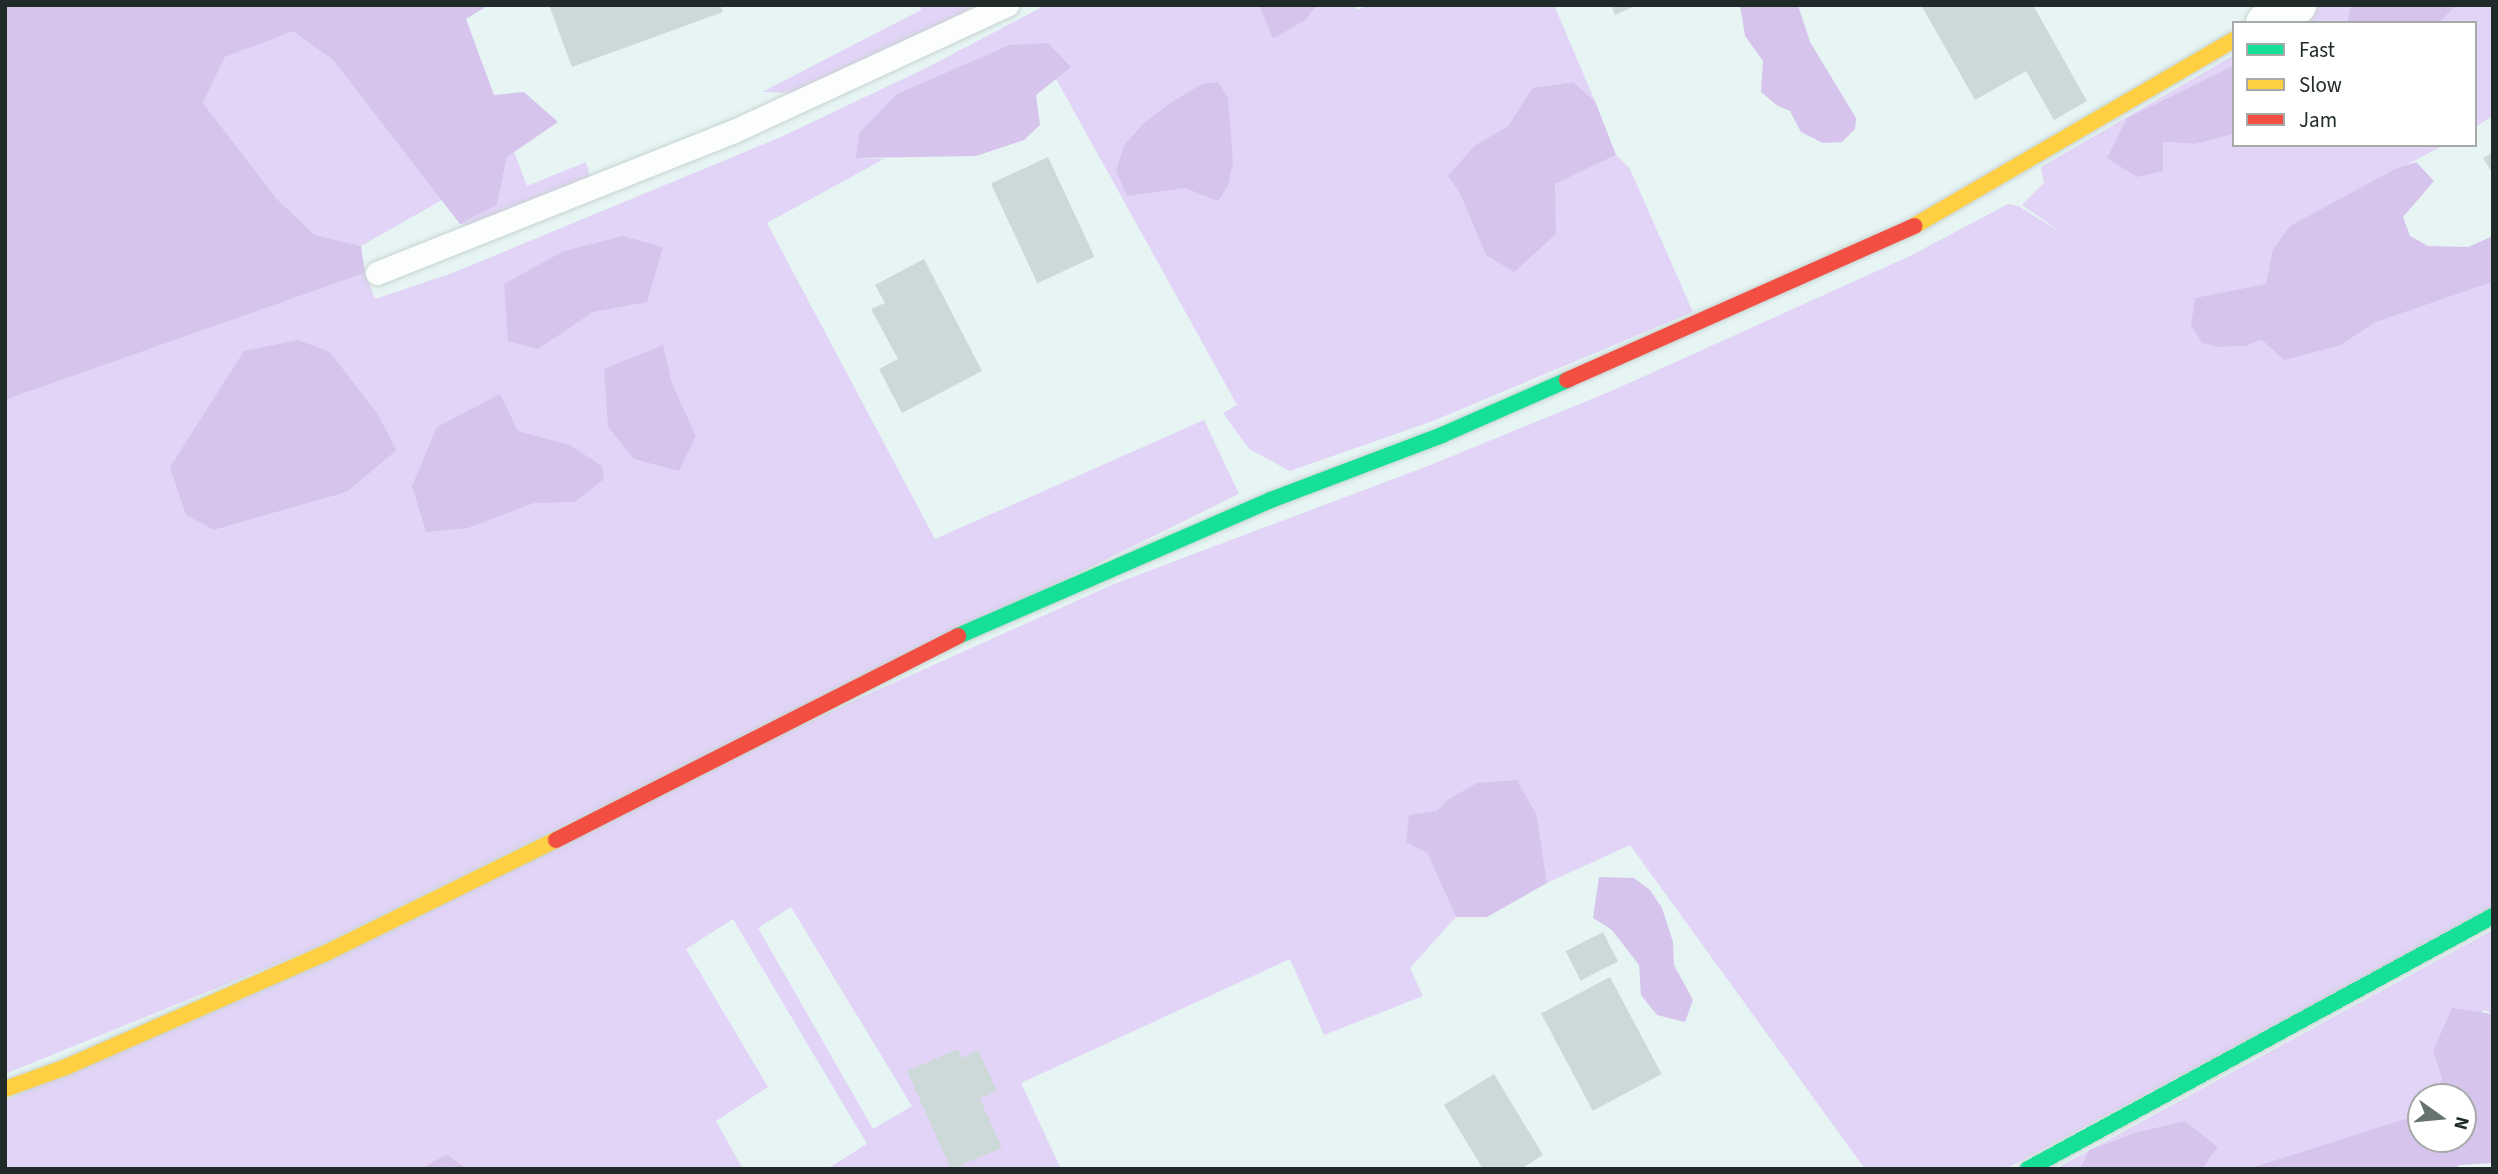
<!DOCTYPE html>
<style>
body{margin:0}
#map{position:relative;width:2498px;height:1174px;overflow:hidden;background:#e6f5f3;font-family:"Source Sans 3",sans-serif}
div>[style]{position:absolute}
.green>*{inset:0;background:#e2d4f7}
.forest>*{inset:0;background:#d6c4ed}
.building>*{inset:0;background:#cdd9d8;transform-origin:0 0}
.roads{filter:drop-shadow(0 0 2px #c6d2d1) drop-shadow(0 0 2px #c6d2d1)}
.lane>*{height:23px;margin:-11.5px;padding:0 11.5px;transform-origin:11.5px;border-radius:11.5px;background:#fbfefd}
.street>*{height:38px;margin:-19px;padding:0 19px;transform-origin:19px;border-radius:19px;background:#fbfefd}
.fast>*{height:16px;margin:-8px;padding:0 8px;transform-origin:8px;border-radius:8px;background:#16e098}
.slow>*{height:16px;margin:-8px;padding:0 8px;transform-origin:8px;border-radius:8px;background:#ffcf43}
.jam>*{height:16px;margin:-8px;padding:0 8px;transform-origin:8px;border-radius:8px;background:#f24e42}
span{translate:-50% -50%;white-space:nowrap;text-align:center;line-height:1.15;-webkit-text-stroke:7px #fff;paint-order:stroke}
.frame{position:absolute;inset:0;border:7px solid #202b29;pointer-events:none}
.legend{position:absolute;left:2232px;top:21px;width:245px;height:126px;box-sizing:border-box;background:#fff;border:2px solid #a6aaa9;margin:0;padding:9px 12px;list-style:none;font-size:21px;color:#202b29}
.legend li{display:flex;align-items:center;gap:14px;height:35px}
.legend b{width:35px;border:2px solid #a6aaa9}
.north{position:absolute;left:2407px;top:1083px;width:70px;height:70px;box-sizing:border-box;background:#fff;border:2px solid #a6aaa9;border-radius:50%;rotate:105deg;font-size:19px;font-weight:700;line-height:28px;text-align:center;color:#202b29}
.north::after{content:'';display:block;margin:auto;width:24px;height:32px;background:#657270;clip-path:polygon(50% 0,100% 100%,50% 72%,0 100%)}
</style>
<div id="map">
<div class="green">
<div style="clip-path:polygon(920px 5px,976px 5px,883px 56px,799px 93px,762px 92px,921px 10px)"></div>
<div style="clip-path:polygon(evenodd,1046px 5px,1259px 5px,1273px 39px,1304px 20px,1317px 5px,1352px 5px,1358px 10px,1367px 5px,1554px 5px,1595px 101px,1573px 82px,1532px 88px,1508px 126px,1475px 145px,1449px 177px,1459px 192px,1486px 255px,1555px 184px,1616px 155px,1630px 169px,1693px 312px,1433px 421px,1290px 471px,1249px 449px,1223px 413px,1237px 405px,1056px 79px,1070px 67px,1009px 45px,898px 94px,859px 134px,857px 158px,884px 159px,767px 223px,935px 539px,1204px 420px,1239px 494px,313px 949px,5px 1074px,5px 400px,365px 273px,375px 299px,455px 272px,783px 136px,926px 68px,1046px 5px,330px 352px,377px 413px,397px 450px,347px 492px,214px 530px,330px 352px)"></div>
<div style="clip-path:polygon(2321px 5px,2351px 5px,2347px 23px,2290px 23px)"></div>
<div style="clip-path:polygon(2457px 5px,2493px 5px,2493px 116px,2475px 127px,2475px 23px,2439px 23px)"></div>
<div style="clip-path:polygon(293px 30px,333px 60px,442px 200px,361px 246px,315px 235px,277px 199px,203px 103px,225px 57px)"></div>
<div style="clip-path:polygon(evenodd,2234px 55px,2234px 65px,2127px 118px,2162px 142px,2197px 144px,2234px 134px,2234px 145px,2444px 145px,2329px 206px,2272px 251px,2266px 284px,2232px 293px,2220px 347px,2245px 346px,2262px 340px,2341px 345px,2376px 322px,2493px 282px,2493px 909px,2006px 1169px,1865px 1169px,1630px 845px,1547px 883px,1537px 816px,1447px 800px,1437px 811px,1427px 853px,1456px 917px,1410px 968px,1423px 996px,1324px 1035px,1290px 959px,1021px 1083px,1061px 1169px,827px 1169px,867px 1144px,733px 919px,686px 949px,768px 1087px,716px 1121px,743px 1169px,467px 1169px,447px 1154px,420px 1169px,5px 1169px,5px 1101px,862px 697px,1114px 584px,1428px 466px,1616px 389px,1912px 255px,2008px 204px,2018px 206px,2064px 234px,2022px 205px,2044px 183px,2041px 167px,2234px 55px,791px 907px,912px 1106px,873px 1129px,758px 928px,791px 907px)"></div>
<div style="clip-path:polygon(514px 152px,527px 186px,586px 162px,591px 181px,479px 228px,460px 224px,497px 205px,507px 157px)"></div>
<div style="clip-path:polygon(2493px 930px,2493px 1014px,2484px 1010px,2433px 1051px,2442px 1079px,2431px 1097px,2421px 1097px,2420px 1115px,2247px 1169px,2202px 1169px,2218px 1147px,2185px 1121px,2137px 1132px,2089px 1150px,2080px 1169px,2055px 1169px)"></div>
</div>
<div class="forest">
<div style="clip-path:polygon(5px 5px,489px 5px,466px 19px,494px 95px,524px 92px,558px 122px,507px 157px,497px 205px,460px 224px,333px 60px,293px 31px,225px 57px,203px 103px,277px 199px,315px 235px,361px 246px,365px 273px,5px 400px)"></div>
<div style="clip-path:polygon(1259px 5px,1317px 5px,1305px 20px,1273px 39px)"></div>
<div style="clip-path:polygon(1740px 5px,1798px 5px,1810px 42px,1856px 118px,1855px 129px,1842px 142px,1823px 143px,1801px 132px,1790px 111px,1778px 106px,1761px 92px,1763px 61px,1745px 36px)"></div>
<div style="clip-path:polygon(2351px 5px,2457px 5px,2439px 23px,2347px 23px)"></div>
<div style="clip-path:polygon(1048px 43px,1071px 67px,1036px 95px,1040px 125px,1024px 140px,976px 156px,856px 158px,859px 133px,897px 94px,1009px 45px)"></div>
<div style="clip-path:polygon(2234px 65px,2234px 134px,2196px 144px,2163px 142px,2163px 171px,2137px 177px,2107px 158px,2127px 118px)"></div>
<div style="clip-path:polygon(1218px 82px,1228px 98px,1233px 163px,1228px 186px,1218px 201px,1185px 188px,1127px 196px,1116px 171px,1124px 145px,1144px 123px,1169px 104px,1202px 84px)"></div>
<div style="clip-path:polygon(1573px 82px,1595px 101px,1616px 155px,1555px 184px,1556px 234px,1514px 272px,1486px 255px,1459px 192px,1448px 176px,1475px 145px,1508px 126px,1532px 88px)"></div>
<div style="clip-path:polygon(2416px 162px,2434px 181px,2403px 217px,2410px 236px,2428px 246px,2468px 247px,2493px 236px,2493px 282px,2376px 322px,2341px 345px,2284px 360px,2262px 340px,2245px 346px,2220px 347px,2202px 343px,2191px 325px,2195px 298px,2266px 284px,2272px 251px,2290px 226px,2395px 169px)"></div>
<div style="clip-path:polygon(623px 236px,663px 247px,647px 302px,593px 312px,538px 349px,508px 341px,504px 284px,564px 251px)"></div>
<div style="clip-path:polygon(298px 340px,330px 352px,377px 413px,397px 450px,347px 492px,214px 530px,186px 515px,170px 467px,244px 351px)"></div>
<div style="clip-path:polygon(663px 345px,672px 384px,696px 436px,679px 471px,634px 459px,608px 427px,604px 369px)"></div>
<div style="clip-path:polygon(500px 394px,518px 431px,570px 445px,602px 466px,604px 479px,575px 502px,534px 503px,468px 528px,426px 532px,412px 486px,437px 427px)"></div>
<div style="clip-path:polygon(1517px 780px,1537px 816px,1547px 883px,1487px 917px,1456px 917px,1427px 853px,1406px 842px,1409px 815px,1437px 811px,1447px 800px,1477px 783px)"></div>
<div style="clip-path:polygon(1599px 877px,1634px 878px,1650px 890px,1662px 908px,1673px 942px,1674px 965px,1693px 1000px,1685px 1022px,1657px 1015px,1641px 995px,1639px 965px,1612px 930px,1593px 918px)"></div>
<div style="clip-path:polygon(2452px 1008px,2493px 1014px,2493px 1163px,2459px 1165px,2455px 1169px,2247px 1169px,2421px 1114px,2421px 1139px,2463px 1139px,2463px 1097px,2431px 1097px,2442px 1079px,2433px 1051px)"></div>
<div style="clip-path:polygon(2185px 1121px,2218px 1147px,2202px 1169px,2080px 1169px,2089px 1150px,2137px 1132px)"></div>
<div style="clip-path:polygon(447px 1154px,467px 1169px,420px 1169px)"></div>
</div>
<div class="building">
<div style="clip-path:polygon(549px 5px,720px 5px,723px 12px,572px 67px)"></div>
<div style="clip-path:polygon(1611px 5px,1637px 5px,1615px 15px)"></div>
<div style="clip-path:polygon(1921px 5px,2033px 5px,2087px 101px,2054px 120px,2026px 71px,1975px 100px)"></div>
<div style="clip-path:polygon(2493px 152px,2493px 174px,2483px 158px)"></div>
<div style="left:1048px;top:157px;width:110px;height:63px;rotate:65deg"></div>
<div style="clip-path:polygon(924px 259px,982px 371px,902px 413px,879px 369px,898px 359px,871px 309px,885px 303px,875px 285px)"></div>
<div style="left:1603px;top:932px;width:33px;height:42px;rotate:63deg"></div>
<div style="left:1610px;top:977px;width:110px;height:78px;rotate:62deg"></div>
<div style="clip-path:polygon(958px 1049px,962px 1058px,978px 1050px,997px 1091px,980px 1099px,1002px 1148px,951px 1169px,907px 1071px)"></div>
<div style="clip-path:polygon(1494px 1074px,1543px 1155px,1521px 1169px,1483px 1169px,1444px 1105px)"></div>
</div>
<div class="roads">
<div class="lane">
<div style="left:377px;top:273px;width:384px;rotate:-21.7deg"></div>
<div style="left:734px;top:131px;width:301px;rotate:-24.8deg"></div>
</div>
<div class="street">
<div style="left:2265px;top:23px;width:37px;rotate:-29deg"></div>
</div>
<div class="fast">
<div style="left:958px;top:636px;width:341px;rotate:-23.5deg"></div>
<div style="left:1271px;top:500px;width:183px;rotate:-20.8deg"></div>
<div style="left:1442px;top:435px;width:137px;rotate:-23.7deg"></div>
<div style="left:2028px;top:1169px;width:529px;rotate:-28.55deg"></div>
</div>
<div class="slow">
<div style="left:1914px;top:226px;width:370px;rotate:-30.2deg"></div>
<div style="left:5px;top:1089px;width:65px;rotate:-19.8deg"></div>
<div style="left:66px;top:1067px;width:284px;rotate:-23.7deg"></div>
<div style="left:326px;top:953px;width:256px;rotate:-26.2deg"></div>
</div>
<div class="jam">
<div style="left:1567px;top:380px;width:380px;rotate:-23.9deg"></div>
<div style="left:556px;top:840px;width:451px;rotate:-26.9deg"></div>
</div>
</div>
<div class="frame"></div>
<ul class="legend">
<li><b style="height:9px;background:#16e098"></b>Fast</li>
<li><b style="height:9px;background:#ffcf43"></b>Slow</li>
<li><b style="height:9px;background:#f24e42"></b>Jam</li>
</ul>
<div class="north">N</div>
</div>
